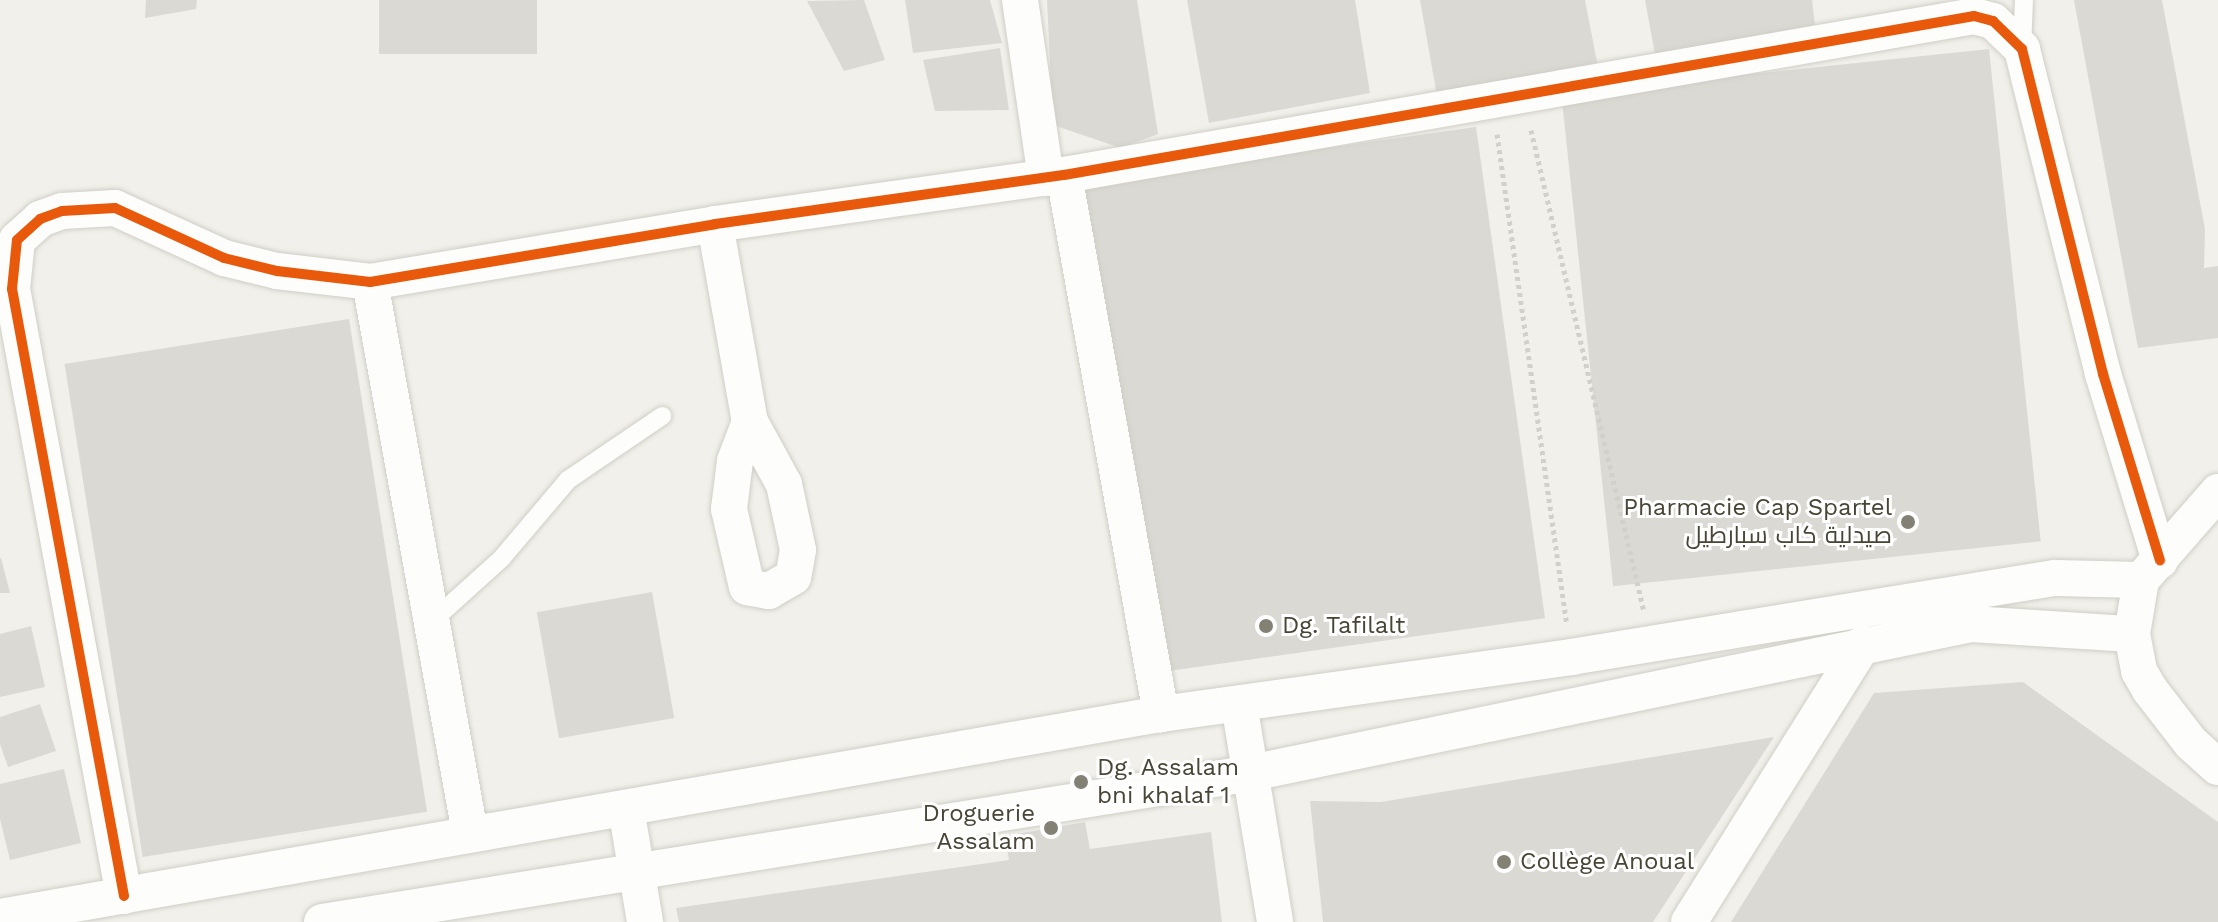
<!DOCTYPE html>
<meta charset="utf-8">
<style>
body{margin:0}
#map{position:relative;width:2218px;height:922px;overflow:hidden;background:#f1f0ea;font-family:"Work Sans",Cairo,sans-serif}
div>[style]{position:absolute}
.building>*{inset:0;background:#dbd9d3;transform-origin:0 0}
.path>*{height:5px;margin-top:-2.5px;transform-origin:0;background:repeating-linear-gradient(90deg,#d1d1ca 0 4px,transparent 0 8px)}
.roads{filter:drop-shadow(0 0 2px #cfcec7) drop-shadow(0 0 2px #cfcec7)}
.lane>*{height:18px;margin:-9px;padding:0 9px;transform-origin:9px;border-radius:9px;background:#fdfdfc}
.street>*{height:36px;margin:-18px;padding:0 18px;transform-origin:18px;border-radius:18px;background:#fdfdfc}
.cycleway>*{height:10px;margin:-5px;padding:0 5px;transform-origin:5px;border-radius:5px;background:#e8590c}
.dots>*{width:22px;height:22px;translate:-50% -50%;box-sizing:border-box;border:4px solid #fff;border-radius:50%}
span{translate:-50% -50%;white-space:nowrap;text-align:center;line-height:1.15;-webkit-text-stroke:6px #fff;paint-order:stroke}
.poi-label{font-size:24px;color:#484535}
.right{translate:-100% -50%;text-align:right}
.left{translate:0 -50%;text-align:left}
</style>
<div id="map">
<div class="building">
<div style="clip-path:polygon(146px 0,197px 0,196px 9px,145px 18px)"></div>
<div style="left:379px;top:0;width:158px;height:54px"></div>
<div style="clip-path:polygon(864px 0,885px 60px,844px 71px,807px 1px)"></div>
<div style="clip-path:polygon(905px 0,990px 0,1002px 43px,913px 53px)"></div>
<div style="clip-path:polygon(1047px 0,1137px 0,1158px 134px,1121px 148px,1053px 125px)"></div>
<div style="clip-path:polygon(1187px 0,1355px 0,1370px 93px,1209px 123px)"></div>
<div style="clip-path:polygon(1420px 0,1585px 0,1598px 67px,1437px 96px)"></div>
<div style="clip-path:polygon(1645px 0,1812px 0,1815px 25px,1655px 54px)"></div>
<div style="clip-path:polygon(2074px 0,2162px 0,2205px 229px,2204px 268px,2218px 266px,2218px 338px,2138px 348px)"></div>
<div style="clip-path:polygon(1000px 48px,1009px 110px,935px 111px,923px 60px)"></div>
<div style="left:1989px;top:49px;width:495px;height:430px;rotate:84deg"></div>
<div style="left:1476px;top:127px;width:496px;height:396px;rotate:82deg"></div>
<div style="left:349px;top:319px;width:499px;height:288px;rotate:81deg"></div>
<div style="clip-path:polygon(0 558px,1px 558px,10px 593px,0 593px)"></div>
<div style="left:652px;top:592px;width:128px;height:117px;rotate:80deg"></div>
<div style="clip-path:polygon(31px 626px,45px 687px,0 697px,0 634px)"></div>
<div style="clip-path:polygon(2023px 682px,2218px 822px,2218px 922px,1731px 922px,1874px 693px)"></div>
<div style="clip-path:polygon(40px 704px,56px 751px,8px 767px,0 744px,0 717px)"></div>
<div style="clip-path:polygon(1774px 737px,1653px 922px,1323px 922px,1310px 801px,1381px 802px)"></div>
<div style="clip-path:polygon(64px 769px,81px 843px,10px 860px,0 819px,0 784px)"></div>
<div style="clip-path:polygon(1085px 822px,1090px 849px,1211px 832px,1222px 922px,679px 922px,676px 908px,1009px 860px,1005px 836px)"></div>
</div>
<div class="path">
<div style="left:1531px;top:130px;width:493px;rotate:76.8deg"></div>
<div style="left:1497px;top:134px;width:494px;rotate:81.9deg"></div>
</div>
<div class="roads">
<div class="lane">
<div style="left:2022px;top:49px;width:49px;rotate:-87.7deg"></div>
<div style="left:431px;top:622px;width:94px;rotate:-42deg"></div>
<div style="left:501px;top:559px;width:104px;rotate:-49.7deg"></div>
<div style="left:568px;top:480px;width:114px;rotate:-34.2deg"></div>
</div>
<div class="street">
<div style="left:1020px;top:0;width:180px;rotate:81.7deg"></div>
<div style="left:1064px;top:175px;width:548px;rotate:79.8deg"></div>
<div style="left:715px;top:224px;width:201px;rotate:80deg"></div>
<div style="left:750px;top:422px;width:71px;rotate:61.3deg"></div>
<div style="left:784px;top:484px;width:67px;rotate:78deg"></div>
<div style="left:798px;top:550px;width:27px;rotate:100deg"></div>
<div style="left:793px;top:577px;width:28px;rotate:150deg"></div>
<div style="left:769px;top:591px;width:22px;rotate:-170deg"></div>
<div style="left:747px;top:587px;width:80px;rotate:-103deg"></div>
<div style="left:729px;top:509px;width:48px;rotate:-82.9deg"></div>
<div style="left:735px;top:461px;width:42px;rotate:-69deg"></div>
<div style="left:370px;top:282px;width:560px;rotate:79.71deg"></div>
<div style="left:2218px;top:492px;width:117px;rotate:131.2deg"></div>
<div style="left:2141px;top:580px;width:55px;rotate:99.5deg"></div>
<div style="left:2132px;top:634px;width:38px;rotate:79deg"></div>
<div style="left:2139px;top:671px;width:22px;rotate:60deg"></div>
<div style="left:2150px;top:690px;width:67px;rotate:52.3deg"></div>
<div style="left:2191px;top:743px;width:36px;rotate:42deg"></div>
<div style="left:1239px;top:704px;width:221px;rotate:80.6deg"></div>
<div style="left:626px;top:808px;width:116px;rotate:80.5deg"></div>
<div style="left:124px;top:896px;width:617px;rotate:-100.45deg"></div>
<div style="left:12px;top:289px;width:49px;rotate:-84.2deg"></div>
<div style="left:17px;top:240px;width:31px;rotate:-42deg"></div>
<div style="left:40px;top:219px;width:23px;rotate:-20deg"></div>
<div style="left:62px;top:211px;width:53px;rotate:-3.2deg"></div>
<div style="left:115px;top:208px;width:120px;rotate:24.6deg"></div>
<div style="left:224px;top:258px;width:55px;rotate:13.8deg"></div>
<div style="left:277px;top:271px;width:94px;rotate:6.7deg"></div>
<div style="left:370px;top:282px;width:350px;rotate:-9.5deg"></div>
<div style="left:715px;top:224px;width:352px;rotate:-8deg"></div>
<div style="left:1064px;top:175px;width:924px;rotate:-9.91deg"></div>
<div style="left:1974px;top:16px;width:20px;rotate:15deg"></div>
<div style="left:1993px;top:21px;width:40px;rotate:44deg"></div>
<div style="left:2022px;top:49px;width:335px;rotate:76deg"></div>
<div style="left:2103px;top:374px;width:195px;rotate:73deg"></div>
<div style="left:0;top:917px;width:1179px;rotate:-9.92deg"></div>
<div style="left:1161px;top:714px;width:414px;rotate:-7.9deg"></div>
<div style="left:1571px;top:657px;width:491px;rotate:-9.3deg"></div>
<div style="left:2056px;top:578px;width:85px;rotate:1.3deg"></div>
<div style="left:322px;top:922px;width:936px;rotate:-9.1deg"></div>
<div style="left:1246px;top:774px;width:740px;rotate:-11.69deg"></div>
<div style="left:1971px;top:624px;width:161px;rotate:3.6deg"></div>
<div style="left:1689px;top:922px;width:329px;rotate:-57.9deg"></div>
</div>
</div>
<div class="cycleway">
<div style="left:124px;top:896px;width:617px;rotate:-100.45deg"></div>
<div style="left:12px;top:289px;width:49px;rotate:-84.2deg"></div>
<div style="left:17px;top:240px;width:31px;rotate:-42deg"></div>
<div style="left:40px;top:219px;width:23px;rotate:-20deg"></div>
<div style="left:62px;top:211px;width:53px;rotate:-3.2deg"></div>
<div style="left:115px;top:208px;width:120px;rotate:24.6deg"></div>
<div style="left:224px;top:258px;width:55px;rotate:13.8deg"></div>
<div style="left:277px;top:271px;width:94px;rotate:6.7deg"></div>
<div style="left:370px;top:282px;width:350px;rotate:-9.5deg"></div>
<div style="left:715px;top:224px;width:352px;rotate:-8deg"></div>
<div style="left:1064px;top:175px;width:924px;rotate:-9.91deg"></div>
<div style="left:1974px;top:16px;width:20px;rotate:15deg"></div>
<div style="left:1993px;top:21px;width:40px;rotate:44deg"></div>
<div style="left:2022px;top:49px;width:335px;rotate:76deg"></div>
<div style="left:2103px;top:374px;width:195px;rotate:73deg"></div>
</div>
<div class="dots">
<div style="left:1908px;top:522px;background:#838174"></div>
<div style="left:1266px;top:626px;background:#838174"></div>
<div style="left:1081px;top:782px;background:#838174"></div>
<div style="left:1051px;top:828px;background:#838174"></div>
<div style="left:1504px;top:862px;background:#838174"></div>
</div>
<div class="poi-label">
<span class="right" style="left:1892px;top:522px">Pharmacie Cap Spartel<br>صيدلية كاب سبارطيل</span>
<span class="left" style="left:1282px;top:626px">Dg. Tafilalt</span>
<span class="left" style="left:1097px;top:782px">Dg. Assalam<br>bni khalaf 1</span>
<span class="right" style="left:1035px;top:828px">Droguerie<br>Assalam</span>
<span class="left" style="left:1520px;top:862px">Collège Anoual</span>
</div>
</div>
